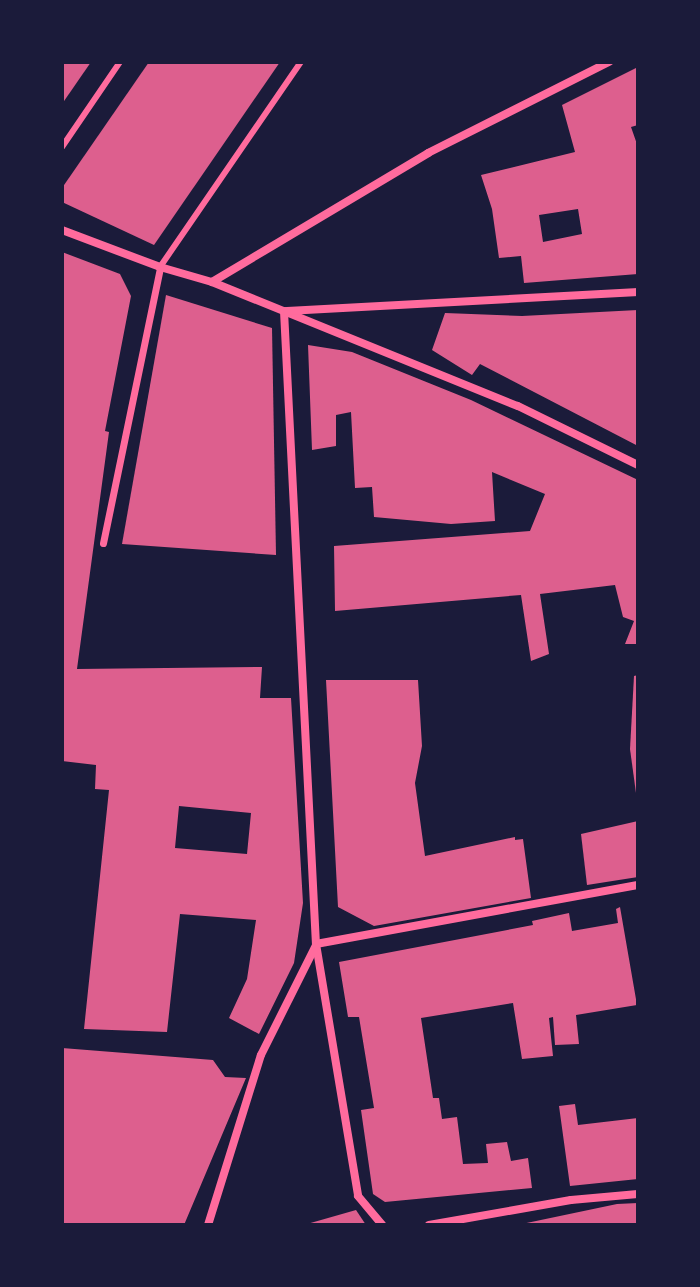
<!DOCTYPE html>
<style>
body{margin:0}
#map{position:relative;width:700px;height:1287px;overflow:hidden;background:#1b1b3a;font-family:"PT Sans Narrow",sans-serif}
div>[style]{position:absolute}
.building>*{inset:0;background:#dd5f8e}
.service>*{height:6px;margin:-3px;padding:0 3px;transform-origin:3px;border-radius:3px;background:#ff6b9d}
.pedestrian>*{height:7px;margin:-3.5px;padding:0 3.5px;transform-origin:3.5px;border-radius:3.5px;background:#ff6b9d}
.minor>*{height:8px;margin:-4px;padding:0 4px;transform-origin:4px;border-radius:4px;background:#ff6b9d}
span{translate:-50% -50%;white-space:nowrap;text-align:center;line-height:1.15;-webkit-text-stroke:8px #1b1b3a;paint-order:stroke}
.frame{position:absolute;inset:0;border:64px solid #1b1b3a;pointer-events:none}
</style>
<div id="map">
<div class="building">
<div style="clip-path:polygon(62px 62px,91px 62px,62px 104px)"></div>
<div style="clip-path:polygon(149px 62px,280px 62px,154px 245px,62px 202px,62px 188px)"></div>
<div style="clip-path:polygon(evenodd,638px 67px,638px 125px,631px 127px,638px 147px,638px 274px,524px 283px,521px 256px,499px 258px,492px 209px,481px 175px,575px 152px,562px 105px,638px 67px,578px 209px,582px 234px,543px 242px,539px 215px,578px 209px)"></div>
<div style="clip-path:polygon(evenodd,62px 252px,120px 274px,131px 296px,105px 431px,109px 432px,77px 669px,262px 667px,260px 698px,291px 698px,303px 903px,294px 963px,259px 1034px,229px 1018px,247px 979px,256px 920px,180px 914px,167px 1032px,84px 1029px,109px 790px,95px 789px,96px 765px,62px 761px,62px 252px,179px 806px,251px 813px,247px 854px,175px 848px,179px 806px)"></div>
<div style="clip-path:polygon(166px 295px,272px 328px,276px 555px,122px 544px)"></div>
<div style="clip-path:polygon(638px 310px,638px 446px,480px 364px,472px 375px,432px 350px,445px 313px,522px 316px)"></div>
<div style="clip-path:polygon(308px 345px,352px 352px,471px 400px,638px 480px,638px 644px,625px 644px,634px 621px,623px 617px,615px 585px,540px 594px,549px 654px,531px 661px,521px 595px,335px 611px,334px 546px,530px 531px,545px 494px,492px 472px,495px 521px,451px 524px,374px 517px,372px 487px,355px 488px,351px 412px,336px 415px,336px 446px,312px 450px)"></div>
<div style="clip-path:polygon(638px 675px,638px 793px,636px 793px,630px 749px,634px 676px)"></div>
<div style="clip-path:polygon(326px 680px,418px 680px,422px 746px,415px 783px,425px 856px,515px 837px,515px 840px,523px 839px,531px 898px,374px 926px,338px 907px)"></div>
<div style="clip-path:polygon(638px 821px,638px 877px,587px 885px,581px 834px)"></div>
<div style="clip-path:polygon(620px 907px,637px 1005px,576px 1015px,579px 1044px,555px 1045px,553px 1017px,549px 1018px,553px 1056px,522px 1059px,513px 1003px,421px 1018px,433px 1098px,439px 1098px,442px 1119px,457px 1117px,463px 1164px,488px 1163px,486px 1144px,507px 1142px,511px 1161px,528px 1158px,532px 1188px,385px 1202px,373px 1194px,361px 1110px,374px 1108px,359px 1017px,348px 1017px,339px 962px,533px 925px,532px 921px,569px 913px,572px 931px,618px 923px,616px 909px)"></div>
<div style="clip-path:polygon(62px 1048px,213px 1060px,225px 1077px,246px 1078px,184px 1225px,62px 1225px)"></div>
<div style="clip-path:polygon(575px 1104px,578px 1125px,638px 1118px,638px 1179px,570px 1186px,559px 1106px)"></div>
<div style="clip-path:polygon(638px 1203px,638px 1225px,517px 1225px,617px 1204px)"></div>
<div style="clip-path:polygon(356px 1210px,366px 1225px,307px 1225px,307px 1224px)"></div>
</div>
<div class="service">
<div style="left:62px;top:147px;width:103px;rotate:-55.7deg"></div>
<div style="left:160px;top:267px;width:249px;rotate:-55.5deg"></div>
</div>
<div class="pedestrian">
<div style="left:103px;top:543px;width:282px;rotate:-78.3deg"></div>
</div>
<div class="minor">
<div style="left:62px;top:230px;width:105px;rotate:20.7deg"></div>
<div style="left:160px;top:267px;width:54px;rotate:16.1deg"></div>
<div style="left:212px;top:282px;width:330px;rotate:22.1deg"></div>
<div style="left:518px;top:406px;width:134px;rotate:26.2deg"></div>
<div style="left:212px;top:282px;width:252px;rotate:-30.8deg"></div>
<div style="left:428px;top:153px;width:203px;rotate:-26.7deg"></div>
<div style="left:284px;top:311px;width:634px;rotate:87.11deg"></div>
<div style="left:316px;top:944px;width:255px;rotate:80.5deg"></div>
<div style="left:358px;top:1196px;width:38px;rotate:50deg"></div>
<div style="left:287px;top:311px;width:352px;rotate:-3.1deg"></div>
<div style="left:316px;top:944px;width:327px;rotate:-10.4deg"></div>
<div style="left:208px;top:1225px;width:178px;rotate:-72.7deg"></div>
<div style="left:261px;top:1055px;width:123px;rotate:-63.4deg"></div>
<div style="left:429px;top:1225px;width:144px;rotate:-10deg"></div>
<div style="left:571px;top:1200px;width:67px;rotate:-5.1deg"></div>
</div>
<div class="frame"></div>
</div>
